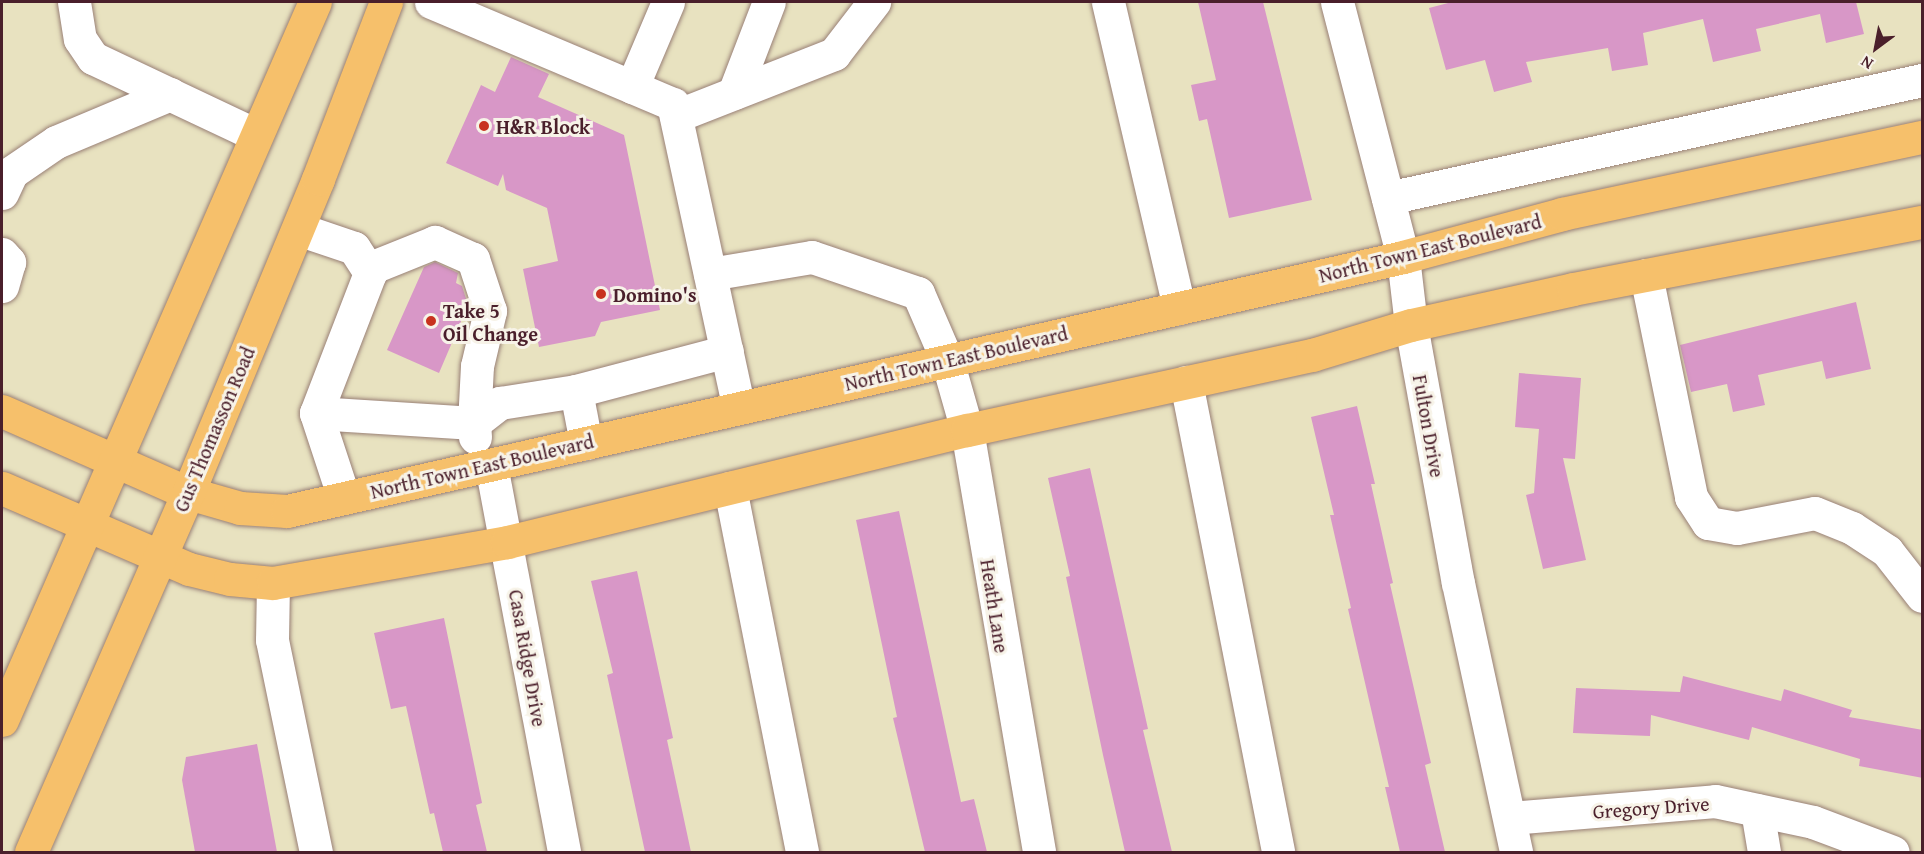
<!DOCTYPE html>
<style>
body{margin:0}
#map{position:relative;width:1924px;height:854px;overflow:hidden;background:#e8e2c0;font-family:"Gentium Book Plus",serif}
div>[style]{position:absolute}
.building>*{inset:0;background:#d897c7}
.roads{filter:drop-shadow(0 0 2px #998076) drop-shadow(0 0 2px #998076)}
.minor>*{height:33px;margin:-16.5px;padding:0 16.5px;transform-origin:16.5px;border-radius:16.5px;background:#fff}
.major>*{height:33px;margin:-16.5px;padding:0 16.5px;transform-origin:16.5px;border-radius:16.5px;background:#f6c06b}
.dots>*{width:16px;height:16px;translate:-50% -50%;box-sizing:border-box;border:3px solid #f7f3e8;border-radius:50%}
span{translate:-50% -50%;white-space:nowrap;text-align:center;line-height:1.15;-webkit-text-stroke:6px #f7f3e8;paint-order:stroke}
.poi-label{font-size:20px;color:#4a1f2b;font-weight:700}
.left{translate:0 -50%;text-align:left}
.street-label{font-size:20px;color:#4a1f2b}
.frame{position:absolute;inset:0;border:3px solid #4a1f2b;pointer-events:none}
.north{position:absolute;left:1846px;top:18px;width:60px;height:60px;-webkit-text-stroke:4px #f7f3e8;paint-order:stroke;rotate:212deg;font-size:16px;font-weight:700;line-height:24px;text-align:center;color:#4a1f2b}
.north::after{content:'';display:block;margin:auto;width:21px;height:27px;background:#4a1f2b;clip-path:polygon(50% 0,100% 100%,50% 72%,0 100%)}
</style>
<div id="map">
<div class="building">
<div style="clip-path:polygon(1198px 2px,1263px 2px,1312px 200px,1229px 218px,1207px 119px,1199px 121px,1191px 85px,1216px 80px)"></div>
<div style="clip-path:polygon(1452px 2px,1856px 2px,1864px 34px,1826px 43px,1820px 14px,1756px 29px,1761px 51px,1713px 62px,1703px 19px,1643px 33px,1648px 65px,1612px 71px,1608px 48px,1526px 62px,1532px 82px,1494px 92px,1485px 60px,1446px 70px,1429px 8px)"></div>
<div style="clip-path:polygon(511px 57px,549px 74px,538px 97px,624px 135px,660px 310px,601px 322px,595px 336px,539px 347px,523px 269px,558px 261px,547px 208px,506px 190px,503px 174px,498px 186px,446px 163px,481px 85px,495px 92px)"></div>
<div style="clip-path:polygon(435px 262px,458px 273px,456px 283px,462px 286px,468px 305px,439px 373px,387px 350px,424px 267px)"></div>
<div style="clip-path:polygon(1856px 302px,1871px 369px,1826px 379px,1822px 361px,1758px 375px,1765px 405px,1733px 412px,1727px 384px,1691px 392px,1680px 345px)"></div>
<div style="clip-path:polygon(1519px 373px,1581px 378px,1575px 459px,1563px 458px,1586px 560px,1543px 569px,1526px 495px,1534px 493px,1539px 429px,1515px 427px)"></div>
<div style="clip-path:polygon(1357px 406px,1375px 484px,1371px 484px,1393px 583px,1390px 584px,1431px 763px,1425px 765px,1445px 852px,1400px 852px,1385px 787px,1389px 787px,1348px 609px,1351px 608px,1330px 515px,1334px 515px,1311px 417px)"></div>
<div style="clip-path:polygon(1090px 468px,1148px 729px,1143px 730px,1172px 852px,1125px 852px,1103px 755px,1066px 577px,1070px 576px,1048px 478px)"></div>
<div style="clip-path:polygon(899px 511px,961px 802px,974px 799px,987px 852px,925px 852px,893px 718px,897px 717px,856px 520px)"></div>
<div style="clip-path:polygon(637px 571px,673px 738px,667px 740px,691px 852px,645px 852px,607px 675px,613px 673px,591px 581px)"></div>
<div style="clip-path:polygon(444px 618px,482px 803px,476px 805px,487px 852px,443px 852px,434px 813px,430px 814px,406px 706px,391px 709px,374px 633px)"></div>
<div style="clip-path:polygon(1683px 676px,1781px 701px,1784px 689px,1852px 710px,1849px 717px,1923px 730px,1923px 778px,1859px 766px,1860px 759px,1752px 727px,1749px 740px,1651px 715px,1650px 736px,1573px 733px,1576px 688px,1680px 692px)"></div>
<div style="clip-path:polygon(257px 744px,277px 852px,195px 852px,182px 780px,186px 757px)"></div>
</div>
<div class="roads">
<div class="minor">
<div style="left:74px;top:2px;width:37px;rotate:81deg"></div>
<div style="left:80px;top:39px;width:23px;rotate:56deg"></div>
<div style="left:93px;top:58px;width:180px;rotate:25.3deg"></div>
<div style="left:431px;top:2px;width:263px;rotate:22.9deg"></div>
<div style="left:673px;top:104px;width:311px;rotate:77.8deg"></div>
<div style="left:1108px;top:2px;width:314px;rotate:76.9deg"></div>
<div style="left:1337px;top:2px;width:263px;rotate:75.5deg"></div>
<div style="left:1403px;top:257px;width:68px;rotate:83.3deg"></div>
<div style="left:1411px;top:325px;width:262px;rotate:79.7deg"></div>
<div style="left:1458px;top:583px;width:275px;rotate:77.8deg"></div>
<div style="left:632px;top:87px;width:92px;rotate:-67deg"></div>
<div style="left:734px;top:93px;width:97px;rotate:-69deg"></div>
<div style="left:676px;top:116px;width:170px;rotate:-21.4deg"></div>
<div style="left:834px;top:54px;width:66px;rotate:-52.4deg"></div>
<div style="left:2px;top:193px;width:23px;rotate:-65deg"></div>
<div style="left:12px;top:172px;width:53px;rotate:-34.3deg"></div>
<div style="left:56px;top:142px;width:124px;rotate:-22.8deg"></div>
<div style="left:1388px;top:198px;width:547px;rotate:-12.46deg"></div>
<div style="left:298px;top:229px;width:59px;rotate:18.7deg"></div>
<div style="left:354px;top:248px;width:30px;rotate:57deg"></div>
<div style="left:370px;top:273px;width:150px;rotate:111.1deg"></div>
<div style="left:316px;top:413px;width:89px;rotate:71.8deg"></div>
<div style="left:2px;top:254px;width:11px;rotate:49deg"></div>
<div style="left:9px;top:262px;width:25px;rotate:106deg"></div>
<div style="left:710px;top:274px;width:103px;rotate:-9.5deg"></div>
<div style="left:812px;top:257px;width:112px;rotate:18.8deg"></div>
<div style="left:918px;top:293px;width:73px;rotate:66.6deg"></div>
<div style="left:947px;top:360px;width:73px;rotate:74.1deg"></div>
<div style="left:967px;top:430px;width:428px;rotate:80.3deg"></div>
<div style="left:1646px;top:275px;width:227px;rotate:78.5deg"></div>
<div style="left:1691px;top:497px;width:31px;rotate:57deg"></div>
<div style="left:1708px;top:523px;width:29px;rotate:10deg"></div>
<div style="left:1737px;top:528px;width:79px;rotate:-10.9deg"></div>
<div style="left:1815px;top:513px;width:40px;rotate:22deg"></div>
<div style="left:1852px;top:528px;width:42px;rotate:33.3deg"></div>
<div style="left:1887px;top:551px;width:57px;rotate:52.1deg"></div>
<div style="left:1186px;top:382px;width:479px;rotate:78.9deg"></div>
<div style="left:576px;top:391px;width:53px;rotate:79.1deg"></div>
<div style="left:316px;top:413px;width:158px;rotate:3.6deg"></div>
<div style="left:474px;top:423px;width:57px;rotate:-87deg"></div>
<div style="left:477px;top:366px;width:57px;rotate:-76.7deg"></div>
<div style="left:490px;top:311px;width:55px;rotate:-108.1deg"></div>
<div style="left:473px;top:259px;width:42px;rotate:-155.9deg"></div>
<div style="left:435px;top:242px;width:72px;rotate:158.1deg"></div>
<div style="left:475px;top:437px;width:14px;rotate:-94deg"></div>
<div style="left:474px;top:423px;width:33px;rotate:-38deg"></div>
<div style="left:500px;top:403px;width:77px;rotate:-9deg"></div>
<div style="left:576px;top:391px;width:156px;rotate:-14.8deg"></div>
<div style="left:491px;top:465px;width:394px;rotate:79.3deg"></div>
<div style="left:730px;top:488px;width:371px;rotate:78.8deg"></div>
<div style="left:273px;top:583px;width:57px;rotate:91deg"></div>
<div style="left:272px;top:640px;width:217px;rotate:78.3deg"></div>
<div style="left:1757px;top:810px;width:43px;rotate:80.5deg"></div>
<div style="left:1510px;top:818px;width:206px;rotate:-4.7deg"></div>
<div style="left:1715px;top:801px;width:100px;rotate:12.1deg"></div>
<div style="left:1813px;top:822px;width:85px;rotate:20.6deg"></div>
</div>
<div class="major">
<div style="left:2px;top:411px;width:203px;rotate:23.8deg"></div>
<div style="left:188px;top:493px;width:54px;rotate:16.1deg"></div>
<div style="left:240px;top:508px;width:47px;rotate:3.7deg"></div>
<div style="left:287px;top:511px;width:1145px;rotate:-12.82deg"></div>
<div style="left:1403px;top:257px;width:165px;rotate:-15.1deg"></div>
<div style="left:1562px;top:214px;width:368px;rotate:-12.1deg"></div>
<div style="left:2px;top:488px;width:204px;rotate:23.4deg"></div>
<div style="left:189px;top:569px;width:42px;rotate:13.7deg"></div>
<div style="left:230px;top:579px;width:43px;rotate:5.3deg"></div>
<div style="left:273px;top:583px;width:238px;rotate:-9.9deg"></div>
<div style="left:507px;top:542px;width:473px;rotate:-13.7deg"></div>
<div style="left:967px;top:430px;width:353px;rotate:-12.3deg"></div>
<div style="left:1312px;top:355px;width:103px;rotate:-16.9deg"></div>
<div style="left:1411px;top:325px;width:166px;rotate:-12.5deg"></div>
<div style="left:1573px;top:289px;width:355px;rotate:-10.9deg"></div>
<div style="left:2px;top:720px;width:783px;rotate:-66.45deg"></div>
<div style="left:31px;top:852px;width:392px;rotate:-66.4deg"></div>
<div style="left:188px;top:493px;width:340px;rotate:-67.5deg"></div>
<div style="left:318px;top:179px;width:190px;rotate:-69deg"></div>
</div>
</div>
<div class="dots">
<div style="left:484px;top:126px;background:#c8321e"></div>
<div style="left:601px;top:294px;background:#c8321e"></div>
<div style="left:431px;top:321px;background:#c8321e"></div>
</div>
<div class="poi-label">
<span class="left" style="left:496px;top:126px">H&amp;R Block</span>
<span class="left" style="left:613px;top:294px">Domino's</span>
<span class="left" style="left:443px;top:322px">Take 5<br>Oil Change</span>
</div>
<div class="street-label">
<span style="left:1430px;top:248px;rotate:-14deg">North Town East Boulevard</span>
<span style="left:956px;top:358px;rotate:-13deg">North Town East Boulevard</span>
<span style="left:1429px;top:426px;rotate:80deg">Fulton Drive</span>
<span style="left:214px;top:429px;rotate:-67deg">Gus Thomasson Road</span>
<span style="left:482px;top:466px;rotate:-13deg">North Town East Boulevard</span>
<span style="left:995px;top:606px;rotate:81deg">Heath Lane</span>
<span style="left:528px;top:658px;rotate:80deg">Casa Ridge Drive</span>
<span style="left:1651px;top:807px;rotate:-4deg">Gregory Drive</span>
</div>
<div class="frame"></div>
<div class="north">N</div>
</div>
